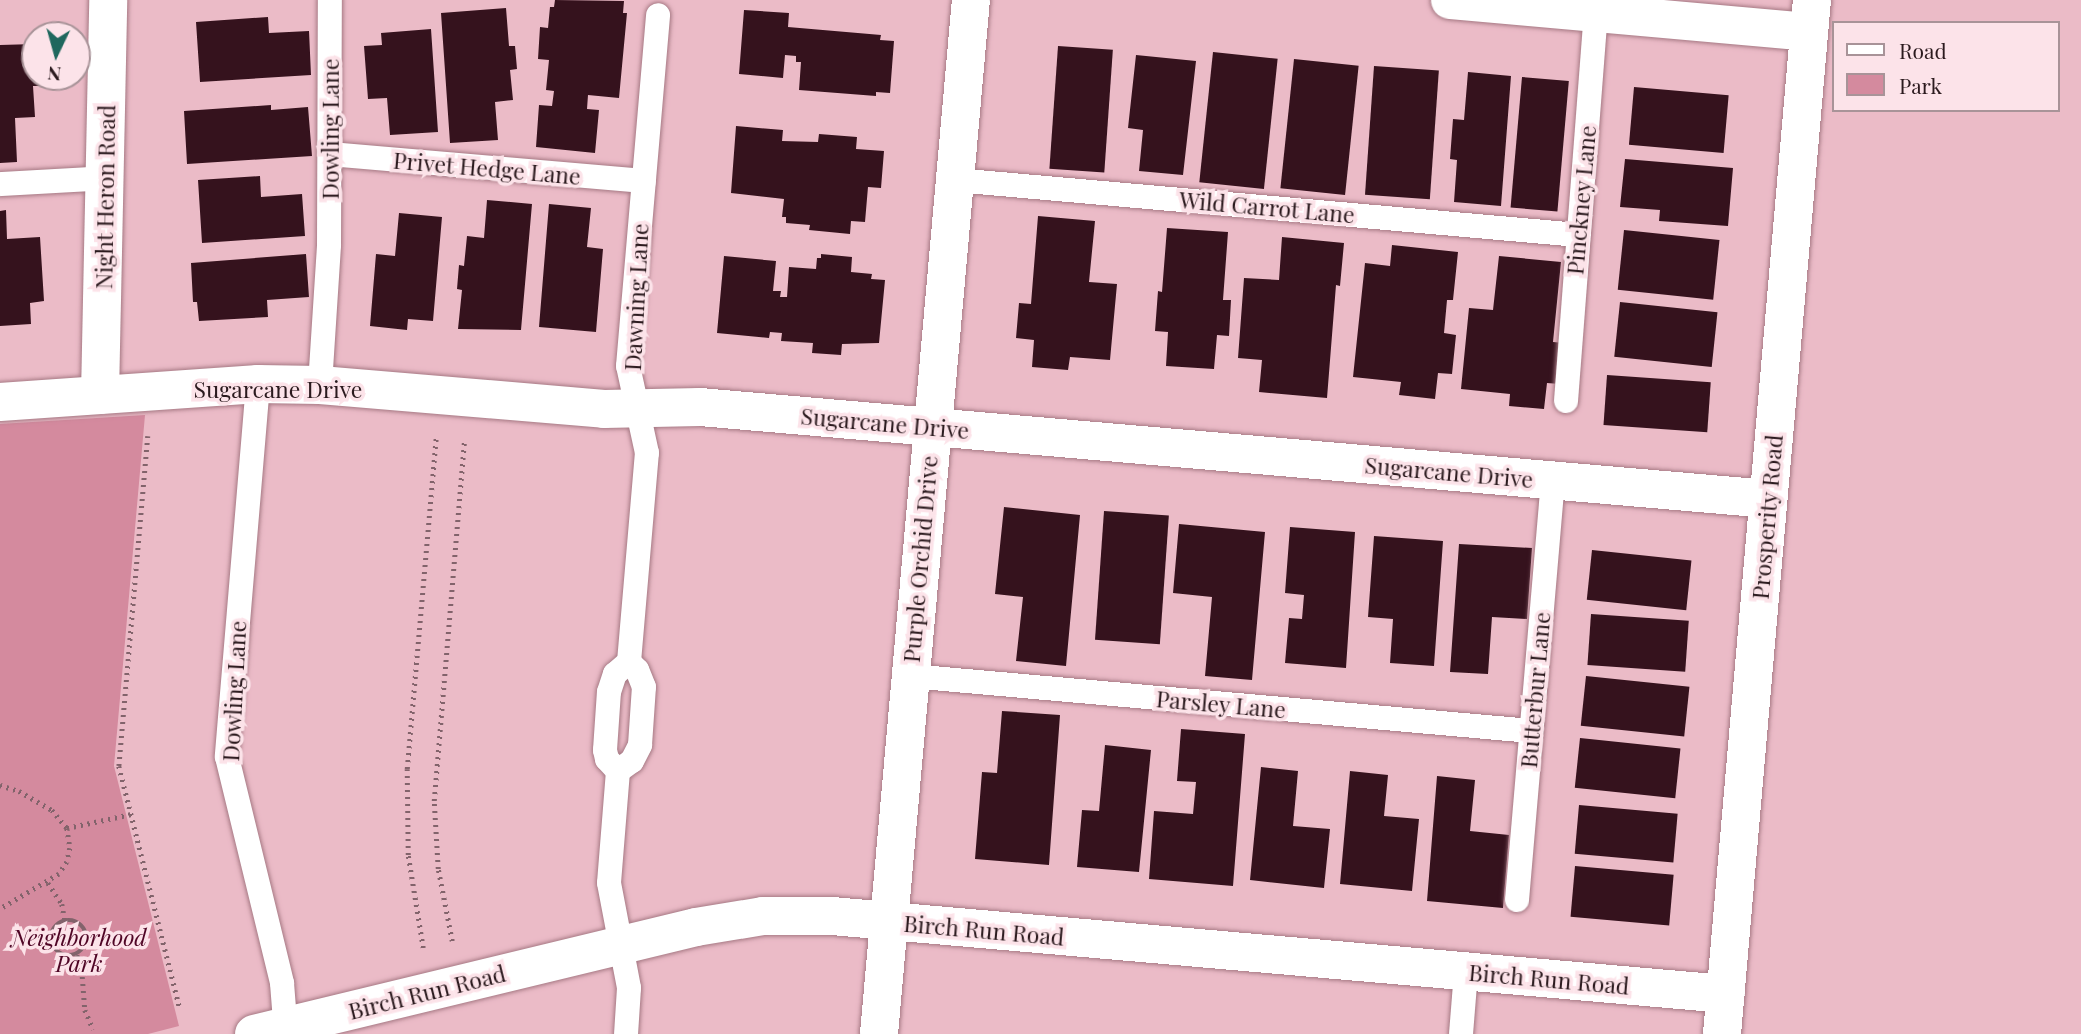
<!DOCTYPE html>
<style>
body{margin:0}
#map{position:relative;width:2081px;height:1034px;overflow:hidden;background:#ebbbc7;font-family:"Playfair Display",serif}
div>[style]{position:absolute}
.green>*{inset:0;background:#d48a9e}
.building>*{inset:0;background:#35121d;transform-origin:0 0}
.path>*{height:4.5px;margin-top:-2.25px;transform-origin:0;background:repeating-linear-gradient(90deg,#82636b 0 2px,transparent 0 7px)}
.path>.ring{margin:-2.25px;padding:0;box-sizing:content-box;background:none;border:4.5px solid #82636b;border-radius:50%}
.roads{filter:drop-shadow(0 0 2px #a67984) drop-shadow(0 0 2px #a67984)}
.lane>*{height:24px;margin:-12px;padding:0 12px;transform-origin:12px;border-radius:12px;background:#fff}
.street>*{height:38px;margin:-19px;padding:0 19px;transform-origin:19px;border-radius:19px;background:#fff}
.secondary>*{height:38px;margin:-19px;padding:0 19px;transform-origin:19px;border-radius:19px;background:#fff}
span{translate:-50% -50%;white-space:nowrap;text-align:center;line-height:1.15;-webkit-text-stroke:7px #fce3e9;paint-order:stroke}
.street-label{font-size:23px;color:#2b1a1e}
.park-label{font-size:23px;color:#4f0525;font-style:italic}
.legend{position:absolute;left:1832px;top:21px;width:228px;height:91px;box-sizing:border-box;background:#fce3e9;border:2px solid #a89398;margin:0;padding:9px 12px;list-style:none;font-size:21px;color:#2b1a1e}
.legend li{display:flex;align-items:center;gap:14px;height:35px}
.legend b{width:35px;border:2px solid #a89398}
.north{position:absolute;left:21px;top:21px;width:70px;height:70px;box-sizing:border-box;background:#fce3e9;border:2px solid #a89398;border-radius:50%;rotate:185deg;font-size:19px;font-weight:700;line-height:28px;text-align:center;color:#2b1a1e}
.north::after{content:'';display:block;margin:auto;width:24px;height:32px;background:#1f675d;clip-path:polygon(50% 0,100% 100%,50% 72%,0 100%)}
</style>
<div id="map">
<div class="green">
<div style="clip-path:polygon(145px 415px,114px 766px,179px 1026px,148px 1034px,0 1034px,0 424px)"></div>
</div>
<div class="building">
<div style="clip-path:polygon(555px 0,624px 1px,623px 13px,627px 13px,619px 98px,588px 95px,587px 109px,599px 110px,595px 153px,536px 147px,539px 105px,552px 106px,554px 91px,546px 90px,549px 60px,538px 59px,540px 27px,548px 28px,550px 7px,554px 7px)"></div>
<div style="clip-path:polygon(506px 8px,509px 46px,515px 46px,517px 69px,510px 70px,513px 100px,495px 102px,498px 140px,450px 143px,441px 13px)"></div>
<div style="clip-path:polygon(744px 10px,789px 13px,788px 27px,881px 35px,880px 40px,894px 41px,890px 93px,876px 92px,876px 96px,799px 90px,801px 62px,796px 62px,796px 56px,785px 55px,783px 78px,739px 74px)"></div>
<div style="clip-path:polygon(268px 17px,269px 33px,309px 31px,311px 75px,200px 82px,196px 22px)"></div>
<div style="clip-path:polygon(431px 29px,438px 132px,390px 135px,387px 98px,368px 99px,364px 46px,382px 45px,381px 33px)"></div>
<div style="clip-path:polygon(35px 44px,35px 77px,46px 77px,46px 86px,33px 86px,35px 117px,15px 118px,17px 162px,0 163px,0 45px)"></div>
<div style="left:1058px;top:46px;width:55px;height:123px;rotate:4deg"></div>
<div style="left:1213px;top:52px;width:65px;height:131px;rotate:6deg"></div>
<div style="clip-path:polygon(1136px 55px,1196px 61px,1183px 175px,1139px 171px,1143px 130px,1128px 128px)"></div>
<div style="left:1294px;top:59px;width:65px;height:130px;rotate:6deg"></div>
<div style="left:1374px;top:66px;width:65px;height:129px;rotate:4deg"></div>
<div style="clip-path:polygon(1468px 72px,1511px 76px,1501px 206px,1454px 202px,1457px 160px,1450px 159px,1453px 119px,1464px 120px)"></div>
<div style="left:1522px;top:77px;width:47px;height:131px;rotate:5deg"></div>
<div style="left:1634px;top:87px;width:95px;height:58px;rotate:5deg"></div>
<div style="clip-path:polygon(271px 105px,271px 110px,308px 107px,312px 156px,187px 164px,184px 111px)"></div>
<div style="clip-path:polygon(736px 126px,783px 130px,782px 141px,818px 142px,819px 134px,857px 137px,856px 149px,884px 151px,881px 188px,868px 187px,865px 222px,851px 221px,850px 234px,809px 230px,810px 225px,786px 223px,786px 217px,782px 217px,784px 199px,731px 193px)"></div>
<div style="clip-path:polygon(1625px 159px,1733px 168px,1728px 226px,1659px 221px,1660px 210px,1620px 207px)"></div>
<div style="clip-path:polygon(260px 176px,261px 197px,302px 194px,305px 236px,202px 243px,198px 180px)"></div>
<div style="clip-path:polygon(487px 200px,532px 204px,521px 330px,458px 329px,462px 290px,457px 289px,459px 265px,464px 266px,467px 236px,484px 238px)"></div>
<div style="clip-path:polygon(549px 204px,591px 208px,587px 247px,603px 249px,596px 332px,539px 327px)"></div>
<div style="clip-path:polygon(6px 210px,7px 239px,40px 237px,44px 301px,30px 303px,31px 324px,0 326px,0 211px)"></div>
<div style="clip-path:polygon(399px 213px,442px 217px,433px 321px,408px 319px,407px 330px,370px 326px,376px 254px,395px 256px)"></div>
<div style="clip-path:polygon(1038px 216px,1095px 221px,1089px 282px,1117px 284px,1110px 360px,1070px 357px,1068px 370px,1032px 367px,1034px 340px,1016px 338px,1019px 303px,1031px 304px)"></div>
<div style="clip-path:polygon(1167px 228px,1228px 232px,1223px 300px,1231px 300px,1229px 336px,1217px 335px,1214px 369px,1166px 366px,1168px 332px,1155px 331px,1158px 291px,1162px 292px)"></div>
<div style="left:1624px;top:230px;width:96px;height:60px;rotate:6deg"></div>
<div style="clip-path:polygon(1282px 237px,1344px 243px,1340px 286px,1336px 285px,1327px 398px,1259px 392px,1262px 360px,1238px 358px,1244px 278px,1279px 280px)"></div>
<div style="clip-path:polygon(1392px 245px,1458px 252px,1453px 300px,1447px 300px,1444px 333px,1456px 335px,1452px 374px,1438px 373px,1435px 399px,1399px 395px,1401px 382px,1353px 377px,1365px 263px,1390px 266px)"></div>
<div style="clip-path:polygon(306px 254px,309px 297px,267px 300px,268px 317px,199px 321px,197px 302px,193px 302px,191px 263px)"></div>
<div style="clip-path:polygon(821px 254px,852px 257px,851px 272px,872px 274px,871px 279px,885px 280px,879px 343px,842px 344px,841px 355px,812px 353px,813px 343px,781px 341px,782px 333px,770px 332px,769px 338px,717px 333px,724px 256px,776px 261px,773px 291px,781px 291px,780px 297px,787px 297px,789px 267px,816px 269px,817px 258px,821px 258px)"></div>
<div style="clip-path:polygon(1499px 256px,1561px 262px,1553px 342px,1564px 343px,1560px 384px,1547px 383px,1544px 409px,1509px 406px,1510px 394px,1461px 389px,1469px 308px,1493px 310px)"></div>
<div style="left:1620px;top:302px;width:98px;height:55px;rotate:6deg"></div>
<div style="left:1607px;top:375px;width:104px;height:50px;rotate:4deg"></div>
<div style="clip-path:polygon(1004px 507px,1080px 515px,1066px 666px,1016px 661px,1023px 597px,995px 594px)"></div>
<div style="left:1104px;top:511px;width:65px;height:129px;rotate:4deg"></div>
<div style="clip-path:polygon(1179px 524px,1265px 532px,1252px 680px,1205px 676px,1212px 597px,1173px 593px)"></div>
<div style="clip-path:polygon(1290px 527px,1355px 532px,1346px 668px,1285px 663px,1289px 618px,1302px 619px,1304px 595px,1285px 593px)"></div>
<div style="clip-path:polygon(1374px 536px,1443px 541px,1434px 666px,1390px 663px,1393px 619px,1368px 617px)"></div>
<div style="clip-path:polygon(1459px 544px,1532px 548px,1527px 619px,1492px 617px,1488px 674px,1450px 672px)"></div>
<div style="left:1592px;top:550px;width:100px;height:50px;rotate:6deg"></div>
<div style="left:1591px;top:614px;width:98px;height:51px;rotate:4deg"></div>
<div style="left:1586px;top:676px;width:104px;height:50px;rotate:6deg"></div>
<div style="clip-path:polygon(1002px 711px,1060px 715px,1049px 865px,975px 859px,982px 772px,997px 773px)"></div>
<div style="clip-path:polygon(1181px 729px,1245px 734px,1233px 886px,1149px 879px,1154px 811px,1193px 814px,1196px 782px,1177px 781px)"></div>
<div style="left:1580px;top:738px;width:101px;height:50px;rotate:6deg"></div>
<div style="clip-path:polygon(1105px 745px,1151px 750px,1139px 872px,1077px 867px,1082px 810px,1099px 811px)"></div>
<div style="clip-path:polygon(1261px 767px,1298px 771px,1293px 826px,1330px 829px,1324px 888px,1250px 880px)"></div>
<div style="clip-path:polygon(1350px 771px,1388px 775px,1384px 816px,1419px 819px,1412px 891px,1340px 884px)"></div>
<div style="clip-path:polygon(1437px 776px,1475px 780px,1470px 831px,1509px 835px,1503px 908px,1427px 901px)"></div>
<div style="left:1579px;top:805px;width:99px;height:49px;rotate:5deg"></div>
<div style="left:1575px;top:866px;width:99px;height:51px;rotate:5deg"></div>
</div>
<div class="path">
<div style="left:148px;top:436px;width:331px;rotate:95deg"></div>
<div style="left:119px;top:766px;width:250px;rotate:75.9deg"></div>
<div style="left:0;top:785px;width:20px;rotate:18deg"></div>
<div style="left:19px;top:791px;width:38px;rotate:30deg"></div>
<div style="left:52px;top:810px;width:23px;rotate:50deg"></div>
<div style="left:67px;top:828px;width:20px;rotate:81deg"></div>
<div style="left:70px;top:848px;width:14px;rotate:102deg"></div>
<div style="left:67px;top:862px;width:14px;rotate:124deg"></div>
<div style="left:59px;top:874px;width:69px;rotate:149.3deg"></div>
<div style="left:67px;top:828px;width:66px;rotate:-12.3deg"></div>
<div style="left:48px;top:883px;width:25px;rotate:56deg"></div>
<div style="left:62px;top:904px;width:17px;rotate:80deg"></div>
<div class="ring" style="left:51px;top:920px;width:31.5px;height:31.5px"></div>
<div style="left:452px;top:941px;width:73px;rotate:-101deg"></div>
<div style="left:438px;top:869px;width:68px;rotate:-93.4deg"></div>
<div style="left:434px;top:801px;width:361px;rotate:-85.2deg"></div>
<div style="left:423px;top:948px;width:94px;rotate:-99.2deg"></div>
<div style="left:408px;top:855px;width:86px;rotate:-90.7deg"></div>
<div style="left:407px;top:769px;width:332px;rotate:-85deg"></div>
<div style="left:77px;top:955px;width:16px;rotate:72deg"></div>
<div style="left:82px;top:970px;width:40px;rotate:85.7deg"></div>
<div style="left:85px;top:1010px;width:21px;rotate:67deg"></div>
</div>
<div class="roads">
<div class="lane">
<div style="left:330px;top:154px;width:315px;rotate:4.9deg"></div>
<div style="left:955px;top:180px;width:626px;rotate:5.04deg"></div>
<div style="left:0;top:184px;width:106px;rotate:-3.2deg"></div>
<div style="left:258px;top:384px;width:374px;rotate:94.8deg"></div>
<div style="left:227px;top:757px;width:233px;rotate:76.3deg"></div>
<div style="left:282px;top:983px;width:51px;rotate:85.5deg"></div>
<div style="left:320px;top:385px;width:140px;rotate:-86.3deg"></div>
<div style="left:329px;top:245px;width:245px;rotate:-89.8deg"></div>
<div style="left:1566px;top:401px;width:401px;rotate:-85.6deg"></div>
<div style="left:629px;top:662px;width:210px;rotate:-85.1deg"></div>
<div style="left:647px;top:453px;width:89px;rotate:-102.3deg"></div>
<div style="left:628px;top:366px;width:352px;rotate:-85.1deg"></div>
<div style="left:910px;top:676px;width:623px;rotate:5.06deg"></div>
<div style="left:618px;top:771px;width:112px;rotate:94.6deg"></div>
<div style="left:609px;top:883px;width:107px;rotate:79.2deg"></div>
<div style="left:629px;top:988px;width:46px;rotate:93.7deg"></div>
<div style="left:618px;top:771px;width:17px;rotate:-36deg"></div>
<div style="left:632px;top:761px;width:18px;rotate:-63deg"></div>
<div style="left:640px;top:745px;width:58px;rotate:-86.1deg"></div>
<div style="left:644px;top:687px;width:18px;rotate:-112deg"></div>
<div style="left:637px;top:670px;width:11px;rotate:-135deg"></div>
<div style="left:618px;top:771px;width:16px;rotate:-133deg"></div>
<div style="left:607px;top:759px;width:9px;rotate:-103deg"></div>
<div style="left:605px;top:750px;width:58px;rotate:-86.1deg"></div>
<div style="left:609px;top:692px;width:19px;rotate:-72deg"></div>
<div style="left:615px;top:674px;width:18px;rotate:-41deg"></div>
<div style="left:1517px;top:900px;width:421px;rotate:-85.1deg"></div>
<div style="left:1461px;top:1034px;width:62px;rotate:-85.4deg"></div>
</div>
<div class="street">
<div style="left:1450px;top:0;width:360px;rotate:5.1deg"></div>
<div style="left:100px;top:395px;width:395px;rotate:-88.8deg"></div>
<div style="left:0;top:402px;width:259px;rotate:-4deg"></div>
<div style="left:258px;top:384px;width:62px;rotate:0.9deg"></div>
<div style="left:320px;top:385px;width:285px;rotate:4.8deg"></div>
<div style="left:604px;top:409px;width:96px;rotate:-1.2deg"></div>
<div style="left:700px;top:407px;width:1072px;rotate:4.92deg"></div>
<div style="left:254px;top:1034px;width:455px;rotate:-13.6deg"></div>
<div style="left:696px;top:927px;width:68px;rotate:-9.3deg"></div>
<div style="left:763px;top:916px;width:69px"></div>
<div style="left:832px;top:916px;width:897px;rotate:4.99deg"></div>
<div style="left:879px;top:1034px;width:1038px;rotate:-84.92deg"></div>
</div>
<div class="secondary">
<div style="left:1722px;top:1034px;width:1038px;rotate:-85.03deg"></div>
</div>
</div>
<div class="street-label">
<span style="left:330px;top:129px;rotate:-90deg">Dowling Lane</span>
<span style="left:487px;top:168px;rotate:5deg">Privet Hedge Lane</span>
<span style="left:105px;top:197px;rotate:-89deg">Night Heron Road</span>
<span style="left:1581px;top:200px;rotate:-85deg">Pinckney Lane</span>
<span style="left:1267px;top:207px;rotate:5deg">Wild Carrot Lane</span>
<span style="left:636px;top:297px;rotate:-87deg">Dawning Lane</span>
<span style="left:278px;top:389px">Sugarcane Drive</span>
<span style="left:885px;top:423px;rotate:5deg">Sugarcane Drive</span>
<span style="left:1449px;top:472px;rotate:5deg">Sugarcane Drive</span>
<span style="left:1767px;top:517px;rotate:-85deg">Prosperity Road</span>
<span style="left:920px;top:559px;rotate:-85deg">Purple Orchid Drive</span>
<span style="left:1535px;top:690px;rotate:-85deg">Butterbur Lane</span>
<span style="left:234px;top:691px;rotate:-87deg">Dowling Lane</span>
<span style="left:1221px;top:704px;rotate:5deg">Parsley Lane</span>
<span style="left:984px;top:930px;rotate:5deg">Birch Run Road</span>
<span style="left:1549px;top:979px;rotate:5deg">Birch Run Road</span>
<span style="left:427px;top:992px;rotate:-14deg">Birch Run Road</span>
</div>
<div class="park-label">
<span style="left:79px;top:950px">Neighborhood<br>Park</span>
</div>
<ul class="legend">
<li><b style="height:9px;background:#fff"></b>Road</li>
<li><b style="height:19px;background:#d48a9e"></b>Park</li>
</ul>
<div class="north">N</div>
</div>
